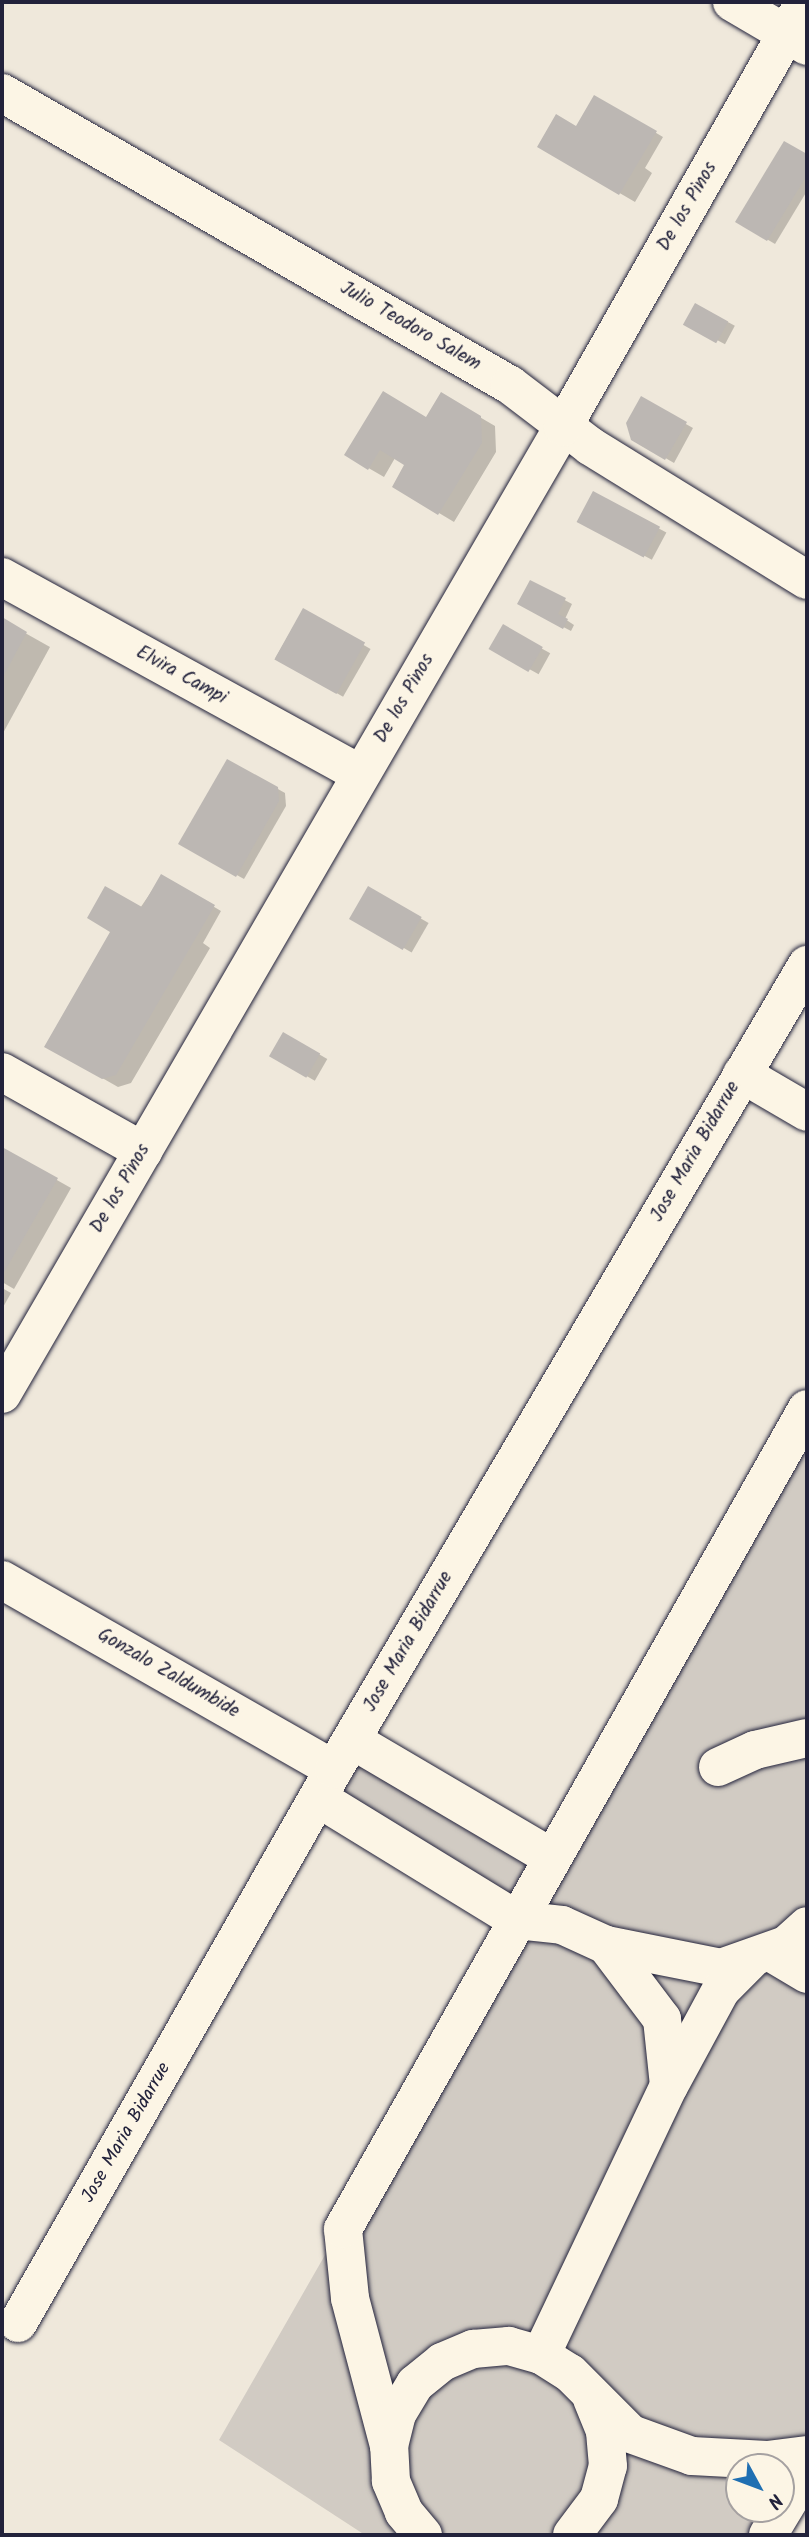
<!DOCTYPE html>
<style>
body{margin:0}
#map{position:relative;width:809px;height:2537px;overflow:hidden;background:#efe8db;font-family:Kalam,sans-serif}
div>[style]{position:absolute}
.green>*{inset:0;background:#d1cbc3}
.shadow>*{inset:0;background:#0003;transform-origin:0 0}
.building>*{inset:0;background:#bcb7b3;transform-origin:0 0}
.roads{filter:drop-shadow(0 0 2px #22223b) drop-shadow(0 0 2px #22223b)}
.minor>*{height:38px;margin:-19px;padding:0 19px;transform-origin:19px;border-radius:19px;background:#fcf5e5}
span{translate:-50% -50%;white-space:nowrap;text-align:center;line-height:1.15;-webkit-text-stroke:6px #fcf5e5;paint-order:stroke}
.street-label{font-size:19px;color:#22223b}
.frame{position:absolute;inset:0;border:4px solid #22223b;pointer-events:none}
.north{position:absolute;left:725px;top:2453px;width:70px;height:70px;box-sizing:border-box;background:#fcf5e5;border:2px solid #a5a1a1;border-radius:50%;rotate:131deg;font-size:19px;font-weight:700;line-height:28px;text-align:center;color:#22223b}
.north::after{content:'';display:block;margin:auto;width:24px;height:32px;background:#1f6fb2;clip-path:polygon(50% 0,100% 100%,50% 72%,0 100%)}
</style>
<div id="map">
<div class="green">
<div style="clip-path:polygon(evenodd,807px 1415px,807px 2474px,771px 2535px,365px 2535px,219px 2440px,517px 1920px,318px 1798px,352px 1740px,551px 1857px,807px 1415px,739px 2467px,781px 2467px,781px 2509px,739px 2509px,739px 2467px)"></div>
</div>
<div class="shadow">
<div style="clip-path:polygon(595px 97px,663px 137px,645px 168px,652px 173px,635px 202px,539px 146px,577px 128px)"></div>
<div style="clip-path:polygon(785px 143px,807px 156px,807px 191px,775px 244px,738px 222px)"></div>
<div style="left:696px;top:305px;width:44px;height:21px;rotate:28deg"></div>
<div style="clip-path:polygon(442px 395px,495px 426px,496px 452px,454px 522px,394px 486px,406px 465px,395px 458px,384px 477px,346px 455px,427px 419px)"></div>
<div style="clip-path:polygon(641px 399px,693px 428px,674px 463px,633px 439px)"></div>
<div style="left:594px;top:494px;width:82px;height:31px;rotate:28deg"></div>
<div style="clip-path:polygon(531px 582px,572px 604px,565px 619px,574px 625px,571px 631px,519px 604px)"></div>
<div style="left:303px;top:610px;width:78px;height:55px;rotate:30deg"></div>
<div style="clip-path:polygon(2px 620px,50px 647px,2px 735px)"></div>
<div style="left:503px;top:627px;width:54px;height:24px;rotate:29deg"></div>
<div style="clip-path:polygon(228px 761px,285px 793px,286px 806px,244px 879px,181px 844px)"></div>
<div style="clip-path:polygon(162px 876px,221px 911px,203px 943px,210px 948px,131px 1083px,118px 1087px,46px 1046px)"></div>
<div style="left:368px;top:888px;width:70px;height:34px;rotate:30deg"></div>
<div style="left:284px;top:1034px;width:50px;height:25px;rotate:30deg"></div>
<div style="clip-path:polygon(2px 1149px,71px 1188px,14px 1289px,2px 1282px)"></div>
<div style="clip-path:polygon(2px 1288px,11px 1293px,2px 1309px)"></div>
</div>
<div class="building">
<div style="clip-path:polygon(594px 95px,657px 131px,619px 195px,537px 147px,556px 114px,576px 126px)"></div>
<div style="clip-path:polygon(784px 141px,807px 154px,807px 175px,767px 241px,735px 222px)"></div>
<div style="left:695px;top:303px;width:38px;height:25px;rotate:29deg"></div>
<div style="clip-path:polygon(383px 391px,426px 417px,441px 392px,481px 416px,482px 443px,438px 515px,392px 487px,404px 465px,380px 450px,368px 470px,344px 455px)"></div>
<div style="clip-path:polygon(641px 396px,687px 422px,665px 460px,631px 440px,626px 423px)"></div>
<div style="left:593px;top:491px;width:76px;height:35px;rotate:28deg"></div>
<div style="clip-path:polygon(530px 580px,566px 598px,558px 614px,568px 619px,563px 629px,517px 604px)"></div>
<div style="left:303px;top:608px;width:71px;height:59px;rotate:29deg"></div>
<div style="clip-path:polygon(2px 617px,27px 632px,2px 679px)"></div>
<div style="left:503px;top:624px;width:46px;height:29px;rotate:30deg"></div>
<div style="clip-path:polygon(227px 759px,278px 787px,279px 801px,236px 877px,178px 844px)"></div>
<div style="clip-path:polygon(161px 874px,215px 905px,116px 1075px,102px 1079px,44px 1047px,110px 932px,87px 918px,105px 886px,142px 907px)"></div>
<div style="left:368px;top:886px;width:62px;height:38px;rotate:30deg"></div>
<div style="left:283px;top:1032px;width:43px;height:28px;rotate:30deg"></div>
<div style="clip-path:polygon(2px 1147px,58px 1178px,2px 1276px)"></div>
</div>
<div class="roads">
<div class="minor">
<div style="left:732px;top:2px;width:87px;rotate:30.4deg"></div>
<div style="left:2px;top:93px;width:586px;rotate:29.89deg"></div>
<div style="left:510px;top:385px;width:101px;rotate:37.3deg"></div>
<div style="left:590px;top:446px;width:255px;rotate:31.7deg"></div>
<div style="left:2px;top:577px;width:409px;rotate:28.8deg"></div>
<div style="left:2px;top:1072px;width:162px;rotate:29.3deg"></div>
<div style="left:742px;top:1074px;width:75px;rotate:30.3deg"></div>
<div style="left:2px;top:1394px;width:1118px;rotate:-59.88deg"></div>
<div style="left:563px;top:427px;width:489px;rotate:-60.4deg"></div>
<div style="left:2px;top:1580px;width:382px;rotate:29.7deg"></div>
<div style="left:352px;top:1740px;width:231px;rotate:30.5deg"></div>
<div style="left:718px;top:1767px;width:41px;rotate:-24.7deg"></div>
<div style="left:755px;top:1750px;width:53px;rotate:-13deg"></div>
<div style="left:318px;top:1798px;width:233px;rotate:31.5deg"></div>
<div style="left:517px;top:1920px;width:45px;rotate:6.3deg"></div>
<div style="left:562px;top:1925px;width:48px;rotate:24.4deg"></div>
<div style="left:606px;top:1945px;width:117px;rotate:11.3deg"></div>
<div style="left:721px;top:1968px;width:69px;rotate:-19.5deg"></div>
<div style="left:786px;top:1945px;width:28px;rotate:-42deg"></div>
<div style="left:606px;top:1945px;width:93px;rotate:52.9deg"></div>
<div style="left:662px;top:2019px;width:67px;rotate:84deg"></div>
<div style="left:770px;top:1952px;width:43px;rotate:30.7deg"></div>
<div style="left:18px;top:2323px;width:638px;rotate:-60.3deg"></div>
<div style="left:334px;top:1769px;width:933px;rotate:-59.53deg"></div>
<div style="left:541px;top:2355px;width:298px;rotate:-64.6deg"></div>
<div style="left:669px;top:2086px;width:109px;rotate:-61.6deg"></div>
<div style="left:721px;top:1990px;width:45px;rotate:-45deg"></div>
<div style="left:389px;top:2446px;width:153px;rotate:-104.8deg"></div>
<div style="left:350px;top:2298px;width:69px;rotate:-95.8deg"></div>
<div style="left:343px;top:2229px;width:942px;rotate:-60.5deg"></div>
<div style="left:423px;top:2535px;width:30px;rotate:-130deg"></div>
<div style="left:404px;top:2512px;width:34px;rotate:-113deg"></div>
<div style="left:391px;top:2481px;width:35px;rotate:-93deg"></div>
<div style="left:389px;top:2446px;width:33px;rotate:-76deg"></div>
<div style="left:397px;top:2414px;width:35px;rotate:-59deg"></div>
<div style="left:415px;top:2384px;width:35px;rotate:-39deg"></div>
<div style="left:442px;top:2362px;width:34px;rotate:-23deg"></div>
<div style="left:473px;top:2349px;width:36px;rotate:-5deg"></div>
<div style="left:509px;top:2346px;width:33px;rotate:16deg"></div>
<div style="left:541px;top:2355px;width:34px;rotate:32deg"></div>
<div style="left:570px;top:2373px;width:86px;rotate:45deg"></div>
<div style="left:631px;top:2434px;width:65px;rotate:19.8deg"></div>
<div style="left:692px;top:2456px;width:75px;rotate:3.1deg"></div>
<div style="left:767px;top:2460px;width:40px;rotate:-7.1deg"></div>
<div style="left:572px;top:2535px;width:45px;rotate:-53.1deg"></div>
<div style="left:599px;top:2499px;width:34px;rotate:-75deg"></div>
<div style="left:608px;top:2466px;width:35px;rotate:-95deg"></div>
<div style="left:605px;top:2431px;width:35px;rotate:-112deg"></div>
<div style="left:768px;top:2535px;width:76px;rotate:-59deg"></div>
</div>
</div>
<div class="street-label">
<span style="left:688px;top:207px;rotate:-60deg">De los Pinos</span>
<span style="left:410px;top:327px;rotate:30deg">Julio Teodoro Salem</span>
<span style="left:181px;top:676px;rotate:29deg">Elvira Campi</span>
<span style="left:405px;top:699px;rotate:-60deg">De los Pinos</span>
<span style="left:696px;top:1152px;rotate:-60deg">Jose Maria Bidarrue</span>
<span style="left:121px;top:1189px;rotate:-60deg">De los Pinos</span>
<span style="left:409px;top:1642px;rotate:-60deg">Jose Maria Bidarrue</span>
<span style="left:168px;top:1674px;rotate:30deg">Gonzalo Zaldumbide</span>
<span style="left:127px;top:2133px;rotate:-60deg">Jose Maria Bidarrue</span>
</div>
<div class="frame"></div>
<div class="north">N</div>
</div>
